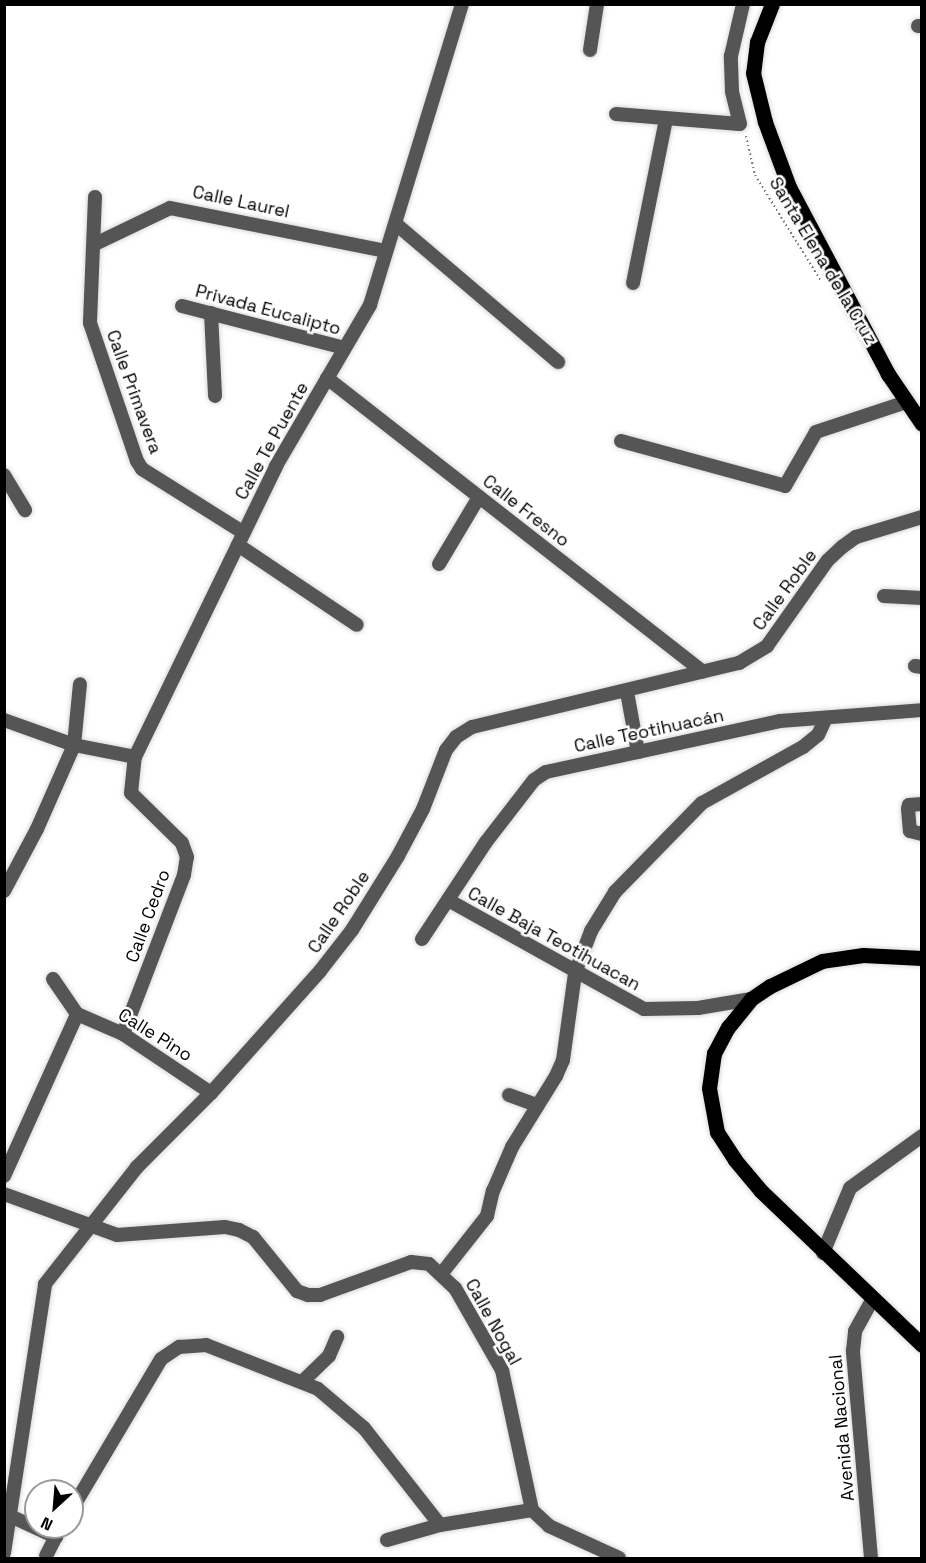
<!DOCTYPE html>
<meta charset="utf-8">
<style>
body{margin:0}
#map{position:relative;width:926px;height:1563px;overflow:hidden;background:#fff;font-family:"Space Grotesk",sans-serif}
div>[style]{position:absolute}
.path>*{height:2px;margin-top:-1px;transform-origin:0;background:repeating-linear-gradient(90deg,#777 0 1.5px,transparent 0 4.5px)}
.roads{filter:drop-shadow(0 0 2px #dbdbdb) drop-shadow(0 0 2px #dbdbdb)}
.minor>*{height:14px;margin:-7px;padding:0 7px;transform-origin:7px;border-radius:7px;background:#555}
.major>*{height:15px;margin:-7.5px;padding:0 7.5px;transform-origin:7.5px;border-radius:7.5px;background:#000}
span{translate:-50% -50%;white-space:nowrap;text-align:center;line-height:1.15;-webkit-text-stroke:5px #fff;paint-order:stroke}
.street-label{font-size:18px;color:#000}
.frame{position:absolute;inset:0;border:6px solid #000;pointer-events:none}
.north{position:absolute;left:24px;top:1479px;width:60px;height:60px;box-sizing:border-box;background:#fff;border:2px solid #999;border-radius:50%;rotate:206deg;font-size:16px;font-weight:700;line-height:24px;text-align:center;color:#000}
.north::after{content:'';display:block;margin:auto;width:21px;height:27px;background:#000;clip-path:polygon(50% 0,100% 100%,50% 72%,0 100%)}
</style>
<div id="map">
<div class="path">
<div style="left:746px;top:136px;width:40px;rotate:77deg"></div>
<div style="left:755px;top:175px;width:125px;rotate:58.1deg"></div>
</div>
<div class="roads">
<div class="minor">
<div style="left:918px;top:26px;width:4px"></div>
<div style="left:590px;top:50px;width:47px;rotate:-81.3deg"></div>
<div style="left:616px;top:114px;width:124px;rotate:4.6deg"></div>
<div style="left:740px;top:124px;width:34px;rotate:-104deg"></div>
<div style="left:732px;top:91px;width:35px;rotate:-92deg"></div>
<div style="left:731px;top:56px;width:53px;rotate:-77deg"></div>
<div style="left:95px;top:197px;width:126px;rotate:92.3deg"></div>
<div style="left:90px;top:323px;width:146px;rotate:71.2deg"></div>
<div style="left:137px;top:461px;width:9px;rotate:58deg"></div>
<div style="left:142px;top:469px;width:120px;rotate:32.1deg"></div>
<div style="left:396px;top:224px;width:213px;rotate:40.4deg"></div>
<div style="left:95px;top:244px;width:83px;rotate:-25.6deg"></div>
<div style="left:170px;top:208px;width:220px;rotate:11.3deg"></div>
<div style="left:633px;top:283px;width:167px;rotate:-78.6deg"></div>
<div style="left:182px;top:306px;width:167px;rotate:14.5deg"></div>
<div style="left:211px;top:313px;width:83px;rotate:87.2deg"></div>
<div style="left:327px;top:378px;width:477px;rotate:38deg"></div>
<div style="left:621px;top:441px;width:170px;rotate:15.3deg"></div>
<div style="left:785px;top:486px;width:62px;rotate:-60.1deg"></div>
<div style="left:816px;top:432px;width:95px;rotate:-18.4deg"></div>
<div style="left:4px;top:475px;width:41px;rotate:59deg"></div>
<div style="left:238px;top:545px;width:143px;rotate:33.9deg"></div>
<div style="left:439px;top:564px;width:78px;rotate:-59.2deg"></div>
<div style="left:884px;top:596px;width:38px;rotate:3deg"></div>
<div style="left:915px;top:666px;width:7px;rotate:8deg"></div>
<div style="left:627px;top:692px;width:61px;rotate:79.6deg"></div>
<div style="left:4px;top:720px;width:74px;rotate:19.7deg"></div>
<div style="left:74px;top:745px;width:62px;rotate:11.1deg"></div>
<div style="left:922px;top:804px;width:13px;rotate:176deg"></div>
<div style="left:909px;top:805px;width:4px;rotate:104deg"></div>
<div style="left:908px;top:809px;width:22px;rotate:85deg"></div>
<div style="left:910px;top:831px;width:12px;rotate:14deg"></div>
<div style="left:4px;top:891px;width:70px;rotate:-62deg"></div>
<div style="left:37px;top:829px;width:92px;rotate:-66.2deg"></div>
<div style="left:74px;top:745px;width:61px;rotate:-84.4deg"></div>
<div style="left:448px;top:900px;width:224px;rotate:29.1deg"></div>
<div style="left:644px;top:1009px;width:54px;rotate:-1.1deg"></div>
<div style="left:698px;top:1008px;width:54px;rotate:-9.6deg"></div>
<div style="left:422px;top:939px;width:116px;rotate:-56.6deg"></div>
<div style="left:486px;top:842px;width:78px;rotate:-52.3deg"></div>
<div style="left:534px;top:780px;width:14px;rotate:-34deg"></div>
<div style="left:546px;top:772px;width:239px;rotate:-12.3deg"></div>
<div style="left:780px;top:721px;width:142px;rotate:-4.4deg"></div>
<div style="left:53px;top:979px;width:42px;rotate:55.6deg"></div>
<div style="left:77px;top:1014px;width:50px;rotate:23.5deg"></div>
<div style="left:123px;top:1034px;width:106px;rotate:33.8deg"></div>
<div style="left:123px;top:1034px;width:170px;rotate:-69deg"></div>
<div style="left:184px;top:875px;width:18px;rotate:-81deg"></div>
<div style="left:187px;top:857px;width:15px;rotate:-110deg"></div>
<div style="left:182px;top:843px;width:71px;rotate:-135.6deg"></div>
<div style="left:131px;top:793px;width:36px;rotate:-84deg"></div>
<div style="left:135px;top:757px;width:323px;rotate:-64.1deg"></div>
<div style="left:276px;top:466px;width:186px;rotate:-59.7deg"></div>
<div style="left:370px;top:305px;width:315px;rotate:-73deg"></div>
<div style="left:509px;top:1095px;width:30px;rotate:20deg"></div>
<div style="left:4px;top:1176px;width:178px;rotate:-65.7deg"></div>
<div style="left:4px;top:1194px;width:120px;rotate:19.9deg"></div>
<div style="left:117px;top:1235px;width:108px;rotate:-4.2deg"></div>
<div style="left:225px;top:1227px;width:14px;rotate:12deg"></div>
<div style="left:239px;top:1230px;width:16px;rotate:27deg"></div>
<div style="left:253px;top:1237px;width:70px;rotate:50.8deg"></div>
<div style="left:297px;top:1291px;width:12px;rotate:20deg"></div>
<div style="left:308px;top:1295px;width:12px"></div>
<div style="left:320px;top:1295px;width:97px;rotate:-19.9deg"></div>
<div style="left:411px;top:1262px;width:18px;rotate:6deg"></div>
<div style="left:429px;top:1264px;width:35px;rotate:43deg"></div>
<div style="left:455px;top:1288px;width:95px;rotate:60.2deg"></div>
<div style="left:502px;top:1370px;width:143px;rotate:77.9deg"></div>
<div style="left:532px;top:1510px;width:23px;rotate:43deg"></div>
<div style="left:549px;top:1526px;width:77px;rotate:24.6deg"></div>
<div style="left:823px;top:1253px;width:70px;rotate:-67.4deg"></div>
<div style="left:850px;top:1188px;width:89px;rotate:-35.8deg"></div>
<div style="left:442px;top:1273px;width:73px;rotate:-51.7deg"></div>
<div style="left:487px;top:1216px;width:26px;rotate:-77deg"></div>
<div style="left:493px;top:1191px;width:48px;rotate:-66.6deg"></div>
<div style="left:512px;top:1147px;width:84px;rotate:-58.2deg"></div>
<div style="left:556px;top:1076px;width:17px;rotate:-66deg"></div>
<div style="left:563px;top:1060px;width:88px;rotate:-82.1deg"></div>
<div style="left:575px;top:973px;width:45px;rotate:-69.1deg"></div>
<div style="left:591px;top:931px;width:46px;rotate:-58.4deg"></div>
<div style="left:615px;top:892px;width:124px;rotate:-45.7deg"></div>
<div style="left:702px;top:803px;width:115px;rotate:-29deg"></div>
<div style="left:803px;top:747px;width:19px;rotate:-39deg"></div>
<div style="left:818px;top:735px;width:19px;rotate:-65deg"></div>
<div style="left:303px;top:1381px;width:36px;rotate:-44deg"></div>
<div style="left:329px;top:1356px;width:21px;rotate:-67deg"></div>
<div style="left:72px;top:1509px;width:174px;rotate:-59.3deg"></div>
<div style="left:161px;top:1359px;width:22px;rotate:-34deg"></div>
<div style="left:179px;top:1347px;width:27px;rotate:-4deg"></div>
<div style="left:206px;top:1345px;width:120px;rotate:21.4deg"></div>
<div style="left:318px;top:1389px;width:60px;rotate:40.3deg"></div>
<div style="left:364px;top:1428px;width:123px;rotate:51.9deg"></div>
<div style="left:8px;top:1515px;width:53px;rotate:24.6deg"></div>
<div style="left:387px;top:1540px;width:55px;rotate:-15.8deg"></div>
<div style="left:440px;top:1525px;width:93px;rotate:-9.3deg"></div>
<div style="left:4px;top:1553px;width:272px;rotate:-81.3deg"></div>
<div style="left:45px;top:1284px;width:149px;rotate:-51.8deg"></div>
<div style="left:137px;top:1167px;width:105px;rotate:-45deg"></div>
<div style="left:211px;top:1093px;width:164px;rotate:-48.2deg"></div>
<div style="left:320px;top:971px;width:52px;rotate:-52deg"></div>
<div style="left:352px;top:930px;width:87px;rotate:-58.1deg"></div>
<div style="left:398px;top:856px;width:53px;rotate:-62deg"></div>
<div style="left:423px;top:809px;width:63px;rotate:-68.7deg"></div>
<div style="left:446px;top:750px;width:16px;rotate:-52deg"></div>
<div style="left:456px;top:737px;width:19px;rotate:-32deg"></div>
<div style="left:472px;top:727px;width:275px;rotate:-13.5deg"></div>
<div style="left:739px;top:663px;width:33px;rotate:-31deg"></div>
<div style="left:767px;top:646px;width:105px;rotate:-54.7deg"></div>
<div style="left:828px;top:560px;width:19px;rotate:-43deg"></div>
<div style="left:842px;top:547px;width:17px;rotate:-36deg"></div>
<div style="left:856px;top:537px;width:69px;rotate:-16.9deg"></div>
<div style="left:46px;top:1556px;width:33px;rotate:-63deg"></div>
<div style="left:871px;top:1558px;width:208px;rotate:-95deg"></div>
<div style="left:853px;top:1351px;width:20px;rotate:-84deg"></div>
<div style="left:855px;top:1331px;width:37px;rotate:-61deg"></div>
</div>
<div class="major">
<div style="left:772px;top:4px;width:41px;rotate:111.5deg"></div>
<div style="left:757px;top:42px;width:31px;rotate:97deg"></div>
<div style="left:753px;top:73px;width:50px;rotate:76.2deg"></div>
<div style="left:765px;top:122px;width:69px;rotate:69.7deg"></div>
<div style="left:789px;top:187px;width:212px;rotate:62.1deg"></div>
<div style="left:888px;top:374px;width:60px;rotate:55.8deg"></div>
<div style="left:922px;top:958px;width:59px;rotate:-177.1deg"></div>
<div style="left:863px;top:955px;width:41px;rotate:171.7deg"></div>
<div style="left:822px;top:961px;width:58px;rotate:154.3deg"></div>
<div style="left:770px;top:986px;width:23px;rotate:146deg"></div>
<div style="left:751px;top:999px;width:36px;rotate:129deg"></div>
<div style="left:728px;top:1027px;width:30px;rotate:118deg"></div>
<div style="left:714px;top:1053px;width:35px;rotate:98deg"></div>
<div style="left:709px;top:1088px;width:45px;rotate:79.7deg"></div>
<div style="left:717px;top:1132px;width:33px;rotate:57deg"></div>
<div style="left:735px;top:1160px;width:40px;rotate:50deg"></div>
<div style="left:761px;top:1191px;width:223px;rotate:43.7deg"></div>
</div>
</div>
<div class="street-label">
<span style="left:241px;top:202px;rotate:12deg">Calle Laurel</span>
<span style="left:823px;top:261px;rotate:59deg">Santa Elena de la Cruz</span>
<span style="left:268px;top:310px;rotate:15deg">Privada Eucalipto</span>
<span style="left:134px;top:392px;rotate:70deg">Calle Primavera</span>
<span style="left:272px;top:441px;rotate:-61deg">Calle Te Puente</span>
<span style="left:526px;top:511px;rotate:38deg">Calle Fresno</span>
<span style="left:785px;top:590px;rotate:-54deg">Calle Roble</span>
<span style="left:649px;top:731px;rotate:-12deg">Calle Teotihuacán</span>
<span style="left:339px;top:912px;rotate:-56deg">Calle Roble</span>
<span style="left:148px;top:916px;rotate:-70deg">Calle Cedro</span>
<span style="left:554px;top:939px;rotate:29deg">Calle Baja Teotihuacan</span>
<span style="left:155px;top:1035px;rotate:32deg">Calle Pino</span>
<span style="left:493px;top:1322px;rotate:61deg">Calle Nogal</span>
<span style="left:842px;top:1428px;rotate:-95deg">Avenida Nacional</span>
</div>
<div class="frame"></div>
<div class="north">N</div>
</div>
